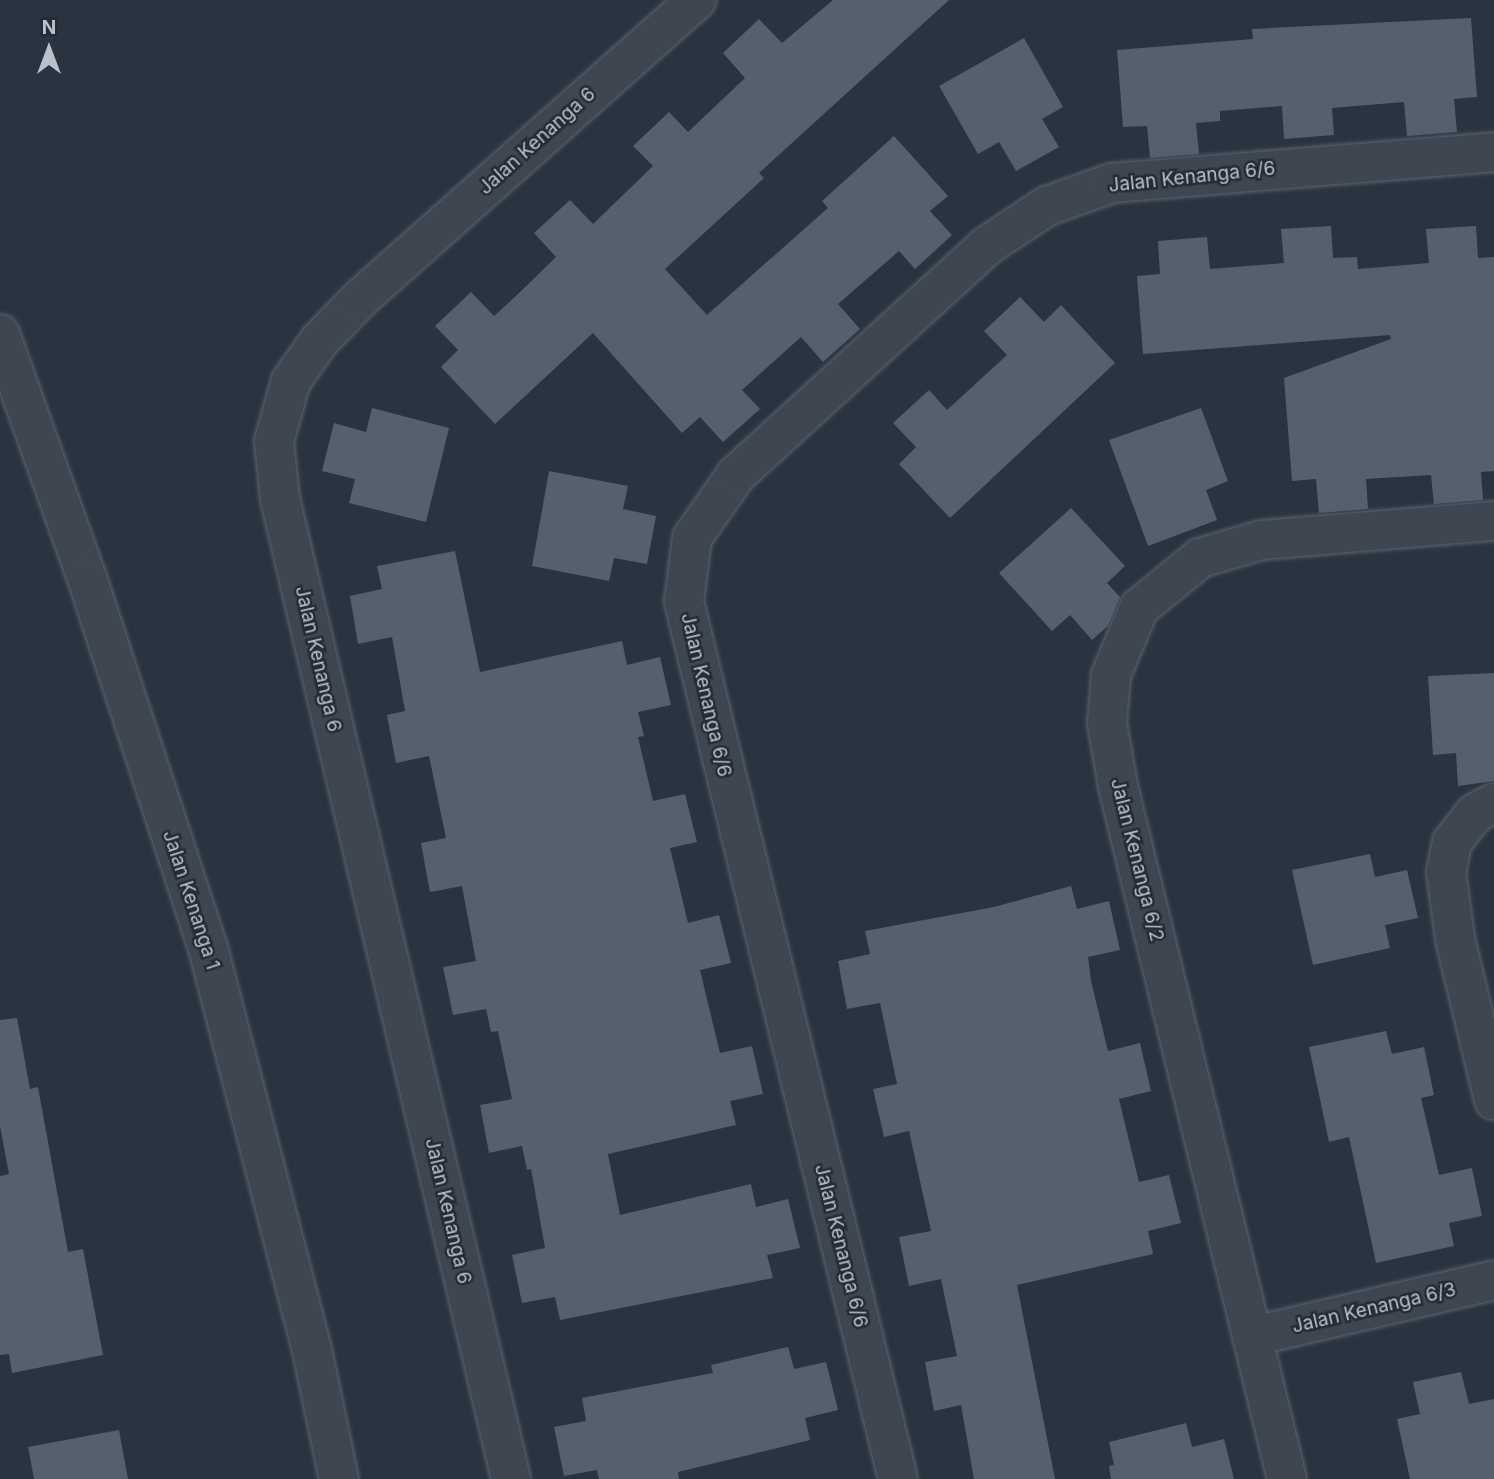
<!DOCTYPE html>
<style>
body{margin:0}
#map{position:relative;width:1494px;height:1479px;overflow:hidden;background:#2a3440;font-family:Inter,sans-serif}
div>[style]{position:absolute}
.building>*{inset:0;background:#565f6e}
.roads{filter:drop-shadow(0 0 2px #5c646e) drop-shadow(0 0 2px #5c646e)}
.street>*{height:38px;margin:-19px;padding:0 19px;transform-origin:19px;border-radius:19px;background:#3e4651}
span{translate:-50% -50%;white-space:nowrap;text-align:center;line-height:1.15;-webkit-text-stroke:5px #232b36;paint-order:stroke}
.street-label{font-size:19px;color:#bbc1cb}
.north{position:absolute;left:14px;top:14px;width:70px;height:70px;-webkit-text-stroke:5px #232b36;paint-order:stroke;rotate:0deg;font-size:19px;font-weight:700;line-height:28px;text-align:center;color:#bbc1cb}
.north::after{content:'';display:block;margin:auto;width:24px;height:32px;background:#bbc1cb;clip-path:polygon(50% 0,100% 100%,50% 72%,0 100%)}
</style>
<div id="map">
<div class="building">
<div style="clip-path:polygon(833px 0,949px 0,759px 173px,764px 178px,665px 269px,707px 315px,828px 208px,822px 201px,894px 136px,948px 196px,930px 211px,952px 235px,915px 269px,899px 251px,838px 304px,860px 329px,823px 362px,801px 337px,742px 390px,760px 409px,723px 442px,700px 417px,682px 433px,593px 333px,495px 424px,441px 367px,458px 350px,435px 326px,471px 292px,494px 316px,517px 295px,556px 257px,534px 233px,570px 200px,593px 224px,653px 166px,633px 146px,669px 112px,688px 132px,745px 78px,723px 53px,759px 19px,782px 43px)"></div>
<div style="clip-path:polygon(1471px 18px,1477px 97px,1454px 99px,1457px 132px,1407px 136px,1404px 102px,1332px 108px,1334px 135px,1284px 139px,1282px 106px,1220px 111px,1220px 121px,1196px 123px,1199px 154px,1150px 158px,1147px 126px,1123px 127px,1117px 50px,1253px 39px,1252px 29px)"></div>
<div style="clip-path:polygon(1024px 38px,1063px 107px,1042px 119px,1059px 147px,1016px 171px,999px 142px,978px 154px,939px 86px)"></div>
<div style="clip-path:polygon(1331px 226px,1333px 258px,1357px 257px,1358px 269px,1429px 263px,1426px 229px,1476px 226px,1478px 258px,1494px 257px,1494px 471px,1481px 472px,1483px 500px,1434px 504px,1431px 475px,1366px 479px,1368px 509px,1319px 513px,1316px 479px,1292px 481px,1284px 378px,1391px 339px,1390px 335px,1143px 354px,1137px 276px,1160px 274px,1158px 241px,1207px 237px,1210px 269px,1284px 263px,1281px 229px)"></div>
<div style="clip-path:polygon(1020px 297px,1044px 322px,1061px 305px,1115px 363px,950px 518px,899px 464px,916px 447px,893px 423px,929px 390px,947px 410px,1007px 355px,984px 331px)"></div>
<div style="clip-path:polygon(372px 408px,449px 428px,426px 522px,349px 503px,355px 479px,322px 471px,334px 423px,366px 432px)"></div>
<div style="clip-path:polygon(1201px 408px,1228px 481px,1206px 490px,1217px 520px,1148px 546px,1109px 440px)"></div>
<div style="clip-path:polygon(549px 471px,628px 486px,623px 509px,656px 516px,647px 564px,614px 558px,609px 581px,532px 566px)"></div>
<div style="clip-path:polygon(1071px 508px,1125px 566px,1107px 583px,1120px 597px,1108px 626px,1092px 640px,1070px 615px,1052px 631px,999px 573px)"></div>
<div style="clip-path:polygon(455px 551px,480px 672px,622px 641px,627px 665px,660px 657px,671px 705px,638px 712px,644px 736px,638px 737px,653px 801px,685px 794px,697px 842px,670px 848px,688px 923px,719px 915px,731px 963px,700px 970px,720px 1053px,752px 1046px,763px 1094px,730px 1101px,736px 1125px,608px 1154px,620px 1215px,751px 1184px,756px 1207px,788px 1199px,800px 1248px,767px 1255px,773px 1278px,560px 1320px,555px 1297px,522px 1303px,512px 1255px,545px 1248px,531px 1169px,527px 1170px,522px 1146px,489px 1153px,480px 1105px,512px 1099px,498px 1031px,491px 1032px,486px 1009px,453px 1015px,443px 967px,476px 961px,462px 886px,430px 892px,421px 843px,446px 838px,429px 756px,396px 763px,387px 715px,405px 711px,392px 637px,358px 644px,350px 596px,382px 589px,377px 566px)"></div>
<div style="clip-path:polygon(1494px 673px,1494px 781px,1458px 786px,1456px 753px,1433px 755px,1428px 676px)"></div>
<div style="clip-path:polygon(1370px 854px,1375px 877px,1407px 870px,1418px 918px,1385px 925px,1390px 948px,1313px 965px,1292px 870px)"></div>
<div style="clip-path:polygon(1071px 886px,1077px 909px,1109px 901px,1120px 950px,1088px 957px,1091px 981px,1108px 1051px,1140px 1043px,1151px 1091px,1119px 1099px,1139px 1182px,1169px 1175px,1181px 1223px,1148px 1231px,1153px 1254px,1017px 1285px,1055px 1479px,974px 1479px,961px 1405px,934px 1411px,925px 1362px,957px 1356px,941px 1279px,909px 1286px,899px 1237px,931px 1231px,909px 1131px,884px 1137px,873px 1089px,897px 1084px,880px 1003px,847px 1009px,838px 961px,870px 954px,865px 931px,994px 907px)"></div>
<div style="clip-path:polygon(17px 1018px,30px 1089px,38px 1087px,68px 1252px,83px 1249px,103px 1355px,12px 1373px,9px 1354px,0 1355px,0 1176px,9px 1174px,0 1126px,0 1020px)"></div>
<div style="clip-path:polygon(1386px 1031px,1392px 1054px,1424px 1047px,1434px 1095px,1421px 1098px,1439px 1175px,1472px 1168px,1482px 1216px,1449px 1223px,1454px 1246px,1376px 1263px,1349px 1137px,1329px 1142px,1309px 1047px)"></div>
<div style="clip-path:polygon(788px 1347px,794px 1369px,826px 1362px,838px 1410px,805px 1418px,810px 1440px,678px 1472px,679px 1479px,599px 1479px,597px 1470px,564px 1476px,554px 1427px,586px 1421px,582px 1398px,713px 1373px,711px 1365px)"></div>
<div style="clip-path:polygon(1461px 1372px,1469px 1404px,1494px 1399px,1494px 1479px,1410px 1479px,1397px 1419px,1420px 1414px,1413px 1382px)"></div>
<div style="clip-path:polygon(1186px 1423px,1192px 1447px,1224px 1439px,1234px 1479px,1111px 1479px,1109px 1466px,1114px 1465px,1109px 1442px)"></div>
<div style="clip-path:polygon(119px 1430px,128px 1479px,34px 1479px,28px 1447px)"></div>
</div>
<div class="roads">
<div class="street">
<div style="left:0;top:334px;width:259px;rotate:70.4deg"></div>
<div style="left:87px;top:578px;width:389px;rotate:71.9deg"></div>
<div style="left:208px;top:948px;width:420px;rotate:75.5deg"></div>
<div style="left:313px;top:1355px;width:127px;rotate:78.2deg"></div>
<div style="left:1494px;top:803px;width:21px;rotate:152deg"></div>
<div style="left:1475px;top:813px;width:37px;rotate:128deg"></div>
<div style="left:1452px;top:842px;width:31px;rotate:101deg"></div>
<div style="left:1446px;top:872px;width:68px;rotate:82.3deg"></div>
<div style="left:1455px;top:939px;width:166px;rotate:76.4deg"></div>
<div style="left:1254px;top:1336px;width:246px;rotate:-13.1deg"></div>
<div style="left:511px;top:1479px;width:1007px;rotate:-103.26deg"></div>
<div style="left:280px;top:499px;width:58px;rotate:-95.9deg"></div>
<div style="left:274px;top:441px;width:62px;rotate:-74.2deg"></div>
<div style="left:291px;top:381px;width:50px;rotate:-54.7deg"></div>
<div style="left:320px;top:340px;width:60px;rotate:-45.7deg"></div>
<div style="left:362px;top:297px;width:447px;rotate:-41.6deg"></div>
<div style="left:898px;top:1479px;width:903px;rotate:-103.71deg"></div>
<div style="left:684px;top:602px;width:64px;rotate:-82.9deg"></div>
<div style="left:692px;top:538px;width:77px;rotate:-55.1deg"></div>
<div style="left:736px;top:475px;width:341px;rotate:-42.4deg"></div>
<div style="left:988px;top:245px;width:71px;rotate:-33.5deg"></div>
<div style="left:1047px;top:206px;width:69px;rotate:-19.5deg"></div>
<div style="left:1112px;top:183px;width:383px;rotate:-4.6deg"></div>
<div style="left:1287px;top:1479px;width:713px;rotate:-103.71deg"></div>
<div style="left:1118px;top:786px;width:64px;rotate:-99.9deg"></div>
<div style="left:1107px;top:723px;width:48px;rotate:-85.2deg"></div>
<div style="left:1111px;top:675px;width:73px;rotate:-67.3deg"></div>
<div style="left:1139px;top:608px;width:79px;rotate:-39.3deg"></div>
<div style="left:1200px;top:558px;width:65px;rotate:-16.2deg"></div>
<div style="left:1262px;top:540px;width:233px;rotate:-4.7deg"></div>
</div>
</div>
<div class="street-label">
<span style="left:537px;top:141px;rotate:-42deg">Jalan Kenanga 6</span>
<span style="left:1192px;top:177px;rotate:-6deg">Jalan Kenanga 6/6</span>
<span style="left:318px;top:659px;rotate:77deg">Jalan Kenanga 6</span>
<span style="left:706px;top:695px;rotate:77deg">Jalan Kenanga 6/6</span>
<span style="left:1137px;top:860px;rotate:76deg">Jalan Kenanga 6/2</span>
<span style="left:191px;top:900px;rotate:72deg">Jalan Kenanga 1</span>
<span style="left:448px;top:1211px;rotate:77deg">Jalan Kenanga 6</span>
<span style="left:841px;top:1246px;rotate:76deg">Jalan Kenanga 6/6</span>
<span style="left:1374px;top:1308px;rotate:-13deg">Jalan Kenanga 6/3</span>
</div>
<div class="north">N</div>
</div>
